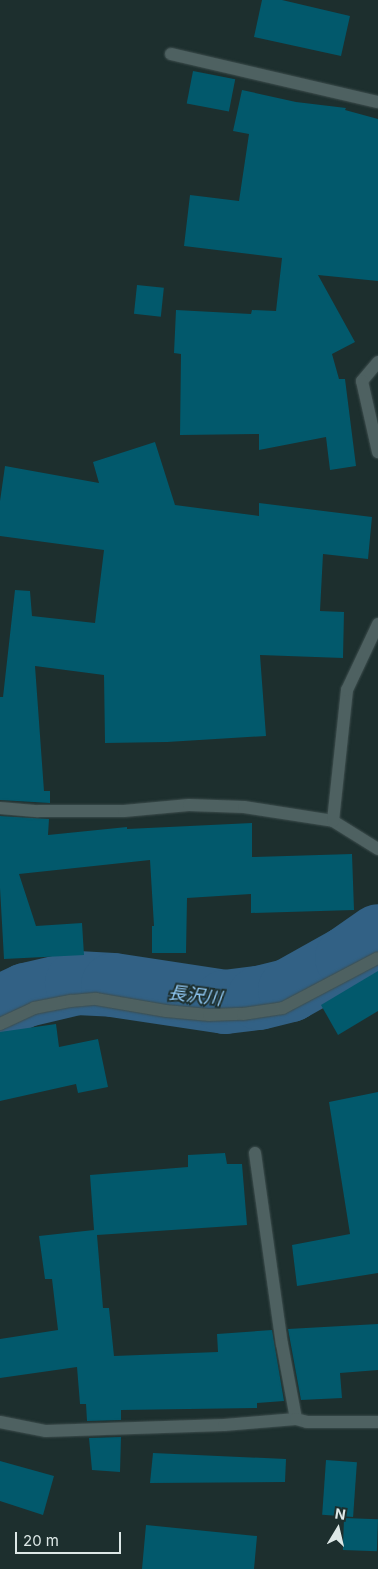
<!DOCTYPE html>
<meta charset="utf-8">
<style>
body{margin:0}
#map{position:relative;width:378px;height:1569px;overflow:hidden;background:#1d2f2e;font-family:Inter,"Noto Sans JP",sans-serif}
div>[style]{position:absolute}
.river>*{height:64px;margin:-32px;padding:0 32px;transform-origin:32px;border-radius:32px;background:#326185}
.building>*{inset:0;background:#02596c;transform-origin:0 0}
.roads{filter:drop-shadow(0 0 1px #3d4d4d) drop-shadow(0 0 1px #3d4d4d)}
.minor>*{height:12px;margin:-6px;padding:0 6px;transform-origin:6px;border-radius:6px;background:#4e6161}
span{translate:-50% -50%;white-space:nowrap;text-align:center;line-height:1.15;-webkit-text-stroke:4px #1d2f2e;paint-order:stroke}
.water-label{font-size:18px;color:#92caf6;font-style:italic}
.north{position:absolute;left:313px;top:1504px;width:50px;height:50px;-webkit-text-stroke:4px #1d2f2e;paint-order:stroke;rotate:9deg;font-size:14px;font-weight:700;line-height:20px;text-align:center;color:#dde8e7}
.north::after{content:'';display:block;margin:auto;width:18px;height:22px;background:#dde8e7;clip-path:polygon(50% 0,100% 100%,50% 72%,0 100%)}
.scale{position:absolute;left:15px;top:1532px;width:106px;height:22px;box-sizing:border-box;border:2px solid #dde8e7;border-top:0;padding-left:6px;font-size:15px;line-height:18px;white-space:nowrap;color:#dde8e7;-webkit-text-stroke:4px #1d2f2e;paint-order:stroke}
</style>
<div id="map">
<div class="river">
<div style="left:0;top:1007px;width:29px;rotate:-25deg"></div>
<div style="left:26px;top:995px;width:52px;rotate:-13.2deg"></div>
<div style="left:77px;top:983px;width:36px;rotate:3deg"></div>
<div style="left:113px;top:985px;width:113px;rotate:8.6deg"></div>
<div style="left:225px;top:1002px;width:34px;rotate:-7deg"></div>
<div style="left:259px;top:998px;width:32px;rotate:-14deg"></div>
<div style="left:290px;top:990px;width:65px;rotate:-29.3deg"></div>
<div style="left:347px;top:958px;width:38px;rotate:-35deg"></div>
</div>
<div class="building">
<div style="clip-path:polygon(262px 0,282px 0,350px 16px,341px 56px,254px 37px)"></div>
<div style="left:193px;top:71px;width:43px;height:33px;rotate:11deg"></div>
<div style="clip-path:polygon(242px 90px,296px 102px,346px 108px,345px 110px,378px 119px,378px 281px,318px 275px,355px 342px,332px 354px,339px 379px,345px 379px,356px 466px,330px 470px,326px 437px,259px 450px,259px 434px,180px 435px,181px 354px,174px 353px,176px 310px,251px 314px,252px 310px,276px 311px,282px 258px,184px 246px,190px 195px,239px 201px,249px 134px,233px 131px)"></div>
<div style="left:137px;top:285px;width:27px;height:29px;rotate:6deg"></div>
<div style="clip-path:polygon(155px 442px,175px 505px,259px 516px,259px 503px,372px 517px,368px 559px,323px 554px,320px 611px,344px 612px,343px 658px,260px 655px,266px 736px,167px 742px,105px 743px,104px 675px,35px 666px,44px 791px,50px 791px,50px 803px,0 800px,0 697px,3px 697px,15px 590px,30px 591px,32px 616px,95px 623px,104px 550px,0 536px,0 501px,5px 466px,99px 483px,93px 462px)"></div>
<div style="clip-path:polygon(0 816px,49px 819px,48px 835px,127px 827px,127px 829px,252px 823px,252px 857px,352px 854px,354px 910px,251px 913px,251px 894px,187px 898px,186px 953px,152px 953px,152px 926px,154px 926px,150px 860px,19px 874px,36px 926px,82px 923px,84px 955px,4px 959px,0 888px)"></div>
<div style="clip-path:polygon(378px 971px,378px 1011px,338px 1035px,321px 1005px)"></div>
<div style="clip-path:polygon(56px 1024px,59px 1047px,98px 1039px,108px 1087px,78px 1093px,76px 1084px,0 1101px,0 1032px)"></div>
<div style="clip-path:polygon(378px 1092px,378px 1273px,297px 1286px,292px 1245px,350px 1234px,329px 1102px)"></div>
<div style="clip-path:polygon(225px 1153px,227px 1164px,242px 1164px,247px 1225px,97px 1235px,103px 1308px,109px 1308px,114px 1356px,218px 1352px,217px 1334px,272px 1330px,284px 1401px,257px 1403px,257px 1408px,121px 1410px,121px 1420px,87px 1421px,86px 1404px,80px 1404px,77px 1367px,0 1378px,0 1339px,58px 1330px,52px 1279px,45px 1279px,39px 1236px,94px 1230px,90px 1175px,188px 1167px,188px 1155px)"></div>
<div style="clip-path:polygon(378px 1324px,378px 1370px,340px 1373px,342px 1398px,301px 1400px,288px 1329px)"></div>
<div style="clip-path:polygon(121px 1437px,120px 1472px,92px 1470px,89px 1438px)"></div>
<div style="clip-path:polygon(153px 1453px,286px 1459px,285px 1482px,150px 1483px)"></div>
<div style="left:326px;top:1460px;width:31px;height:55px;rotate:4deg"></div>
<div style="clip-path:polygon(0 1461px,54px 1476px,43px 1515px,0 1501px)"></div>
<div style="left:344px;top:1518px;width:34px;height:32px;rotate:2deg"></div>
<div style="clip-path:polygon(146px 1525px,257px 1536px,254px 1569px,142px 1569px)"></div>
</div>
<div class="roads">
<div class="minor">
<div style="left:171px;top:54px;width:212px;rotate:13.1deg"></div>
<div style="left:378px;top:362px;width:25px;rotate:130deg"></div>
<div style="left:362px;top:381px;width:73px;rotate:77.3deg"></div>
<div style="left:0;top:808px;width:38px;rotate:5deg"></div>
<div style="left:38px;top:811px;width:86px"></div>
<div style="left:124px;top:811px;width:65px;rotate:-5.3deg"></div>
<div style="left:189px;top:805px;width:55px;rotate:2.1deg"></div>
<div style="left:244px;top:807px;width:90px;rotate:8.9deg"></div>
<div style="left:333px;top:821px;width:53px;rotate:31.9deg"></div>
<div style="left:333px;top:821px;width:132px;rotate:-83.9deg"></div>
<div style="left:347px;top:690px;width:73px;rotate:-64.8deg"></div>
<div style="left:0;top:1024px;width:38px;rotate:-25deg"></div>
<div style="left:34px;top:1008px;width:38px;rotate:-11deg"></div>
<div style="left:71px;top:1001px;width:25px;rotate:-5deg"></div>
<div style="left:96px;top:999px;width:71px;rotate:9.7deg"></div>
<div style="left:166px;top:1011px;width:43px;rotate:5.3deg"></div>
<div style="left:209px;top:1015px;width:34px;rotate:-2deg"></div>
<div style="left:243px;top:1014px;width:40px;rotate:-8.5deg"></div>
<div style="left:283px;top:1008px;width:107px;rotate:-27.8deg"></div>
<div style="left:255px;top:1153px;width:193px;rotate:82deg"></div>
<div style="left:282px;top:1344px;width:76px;rotate:79.4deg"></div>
<div style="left:0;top:1422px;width:47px;rotate:11.1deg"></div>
<div style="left:46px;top:1431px;width:178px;rotate:-1.9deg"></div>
<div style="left:224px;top:1425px;width:72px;rotate:-4.8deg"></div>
<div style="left:296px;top:1419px;width:11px;rotate:15deg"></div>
<div style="left:307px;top:1422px;width:71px"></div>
</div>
</div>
<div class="water-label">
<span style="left:195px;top:996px;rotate:7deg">長沢川</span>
</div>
<div class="north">N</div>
<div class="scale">20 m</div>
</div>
